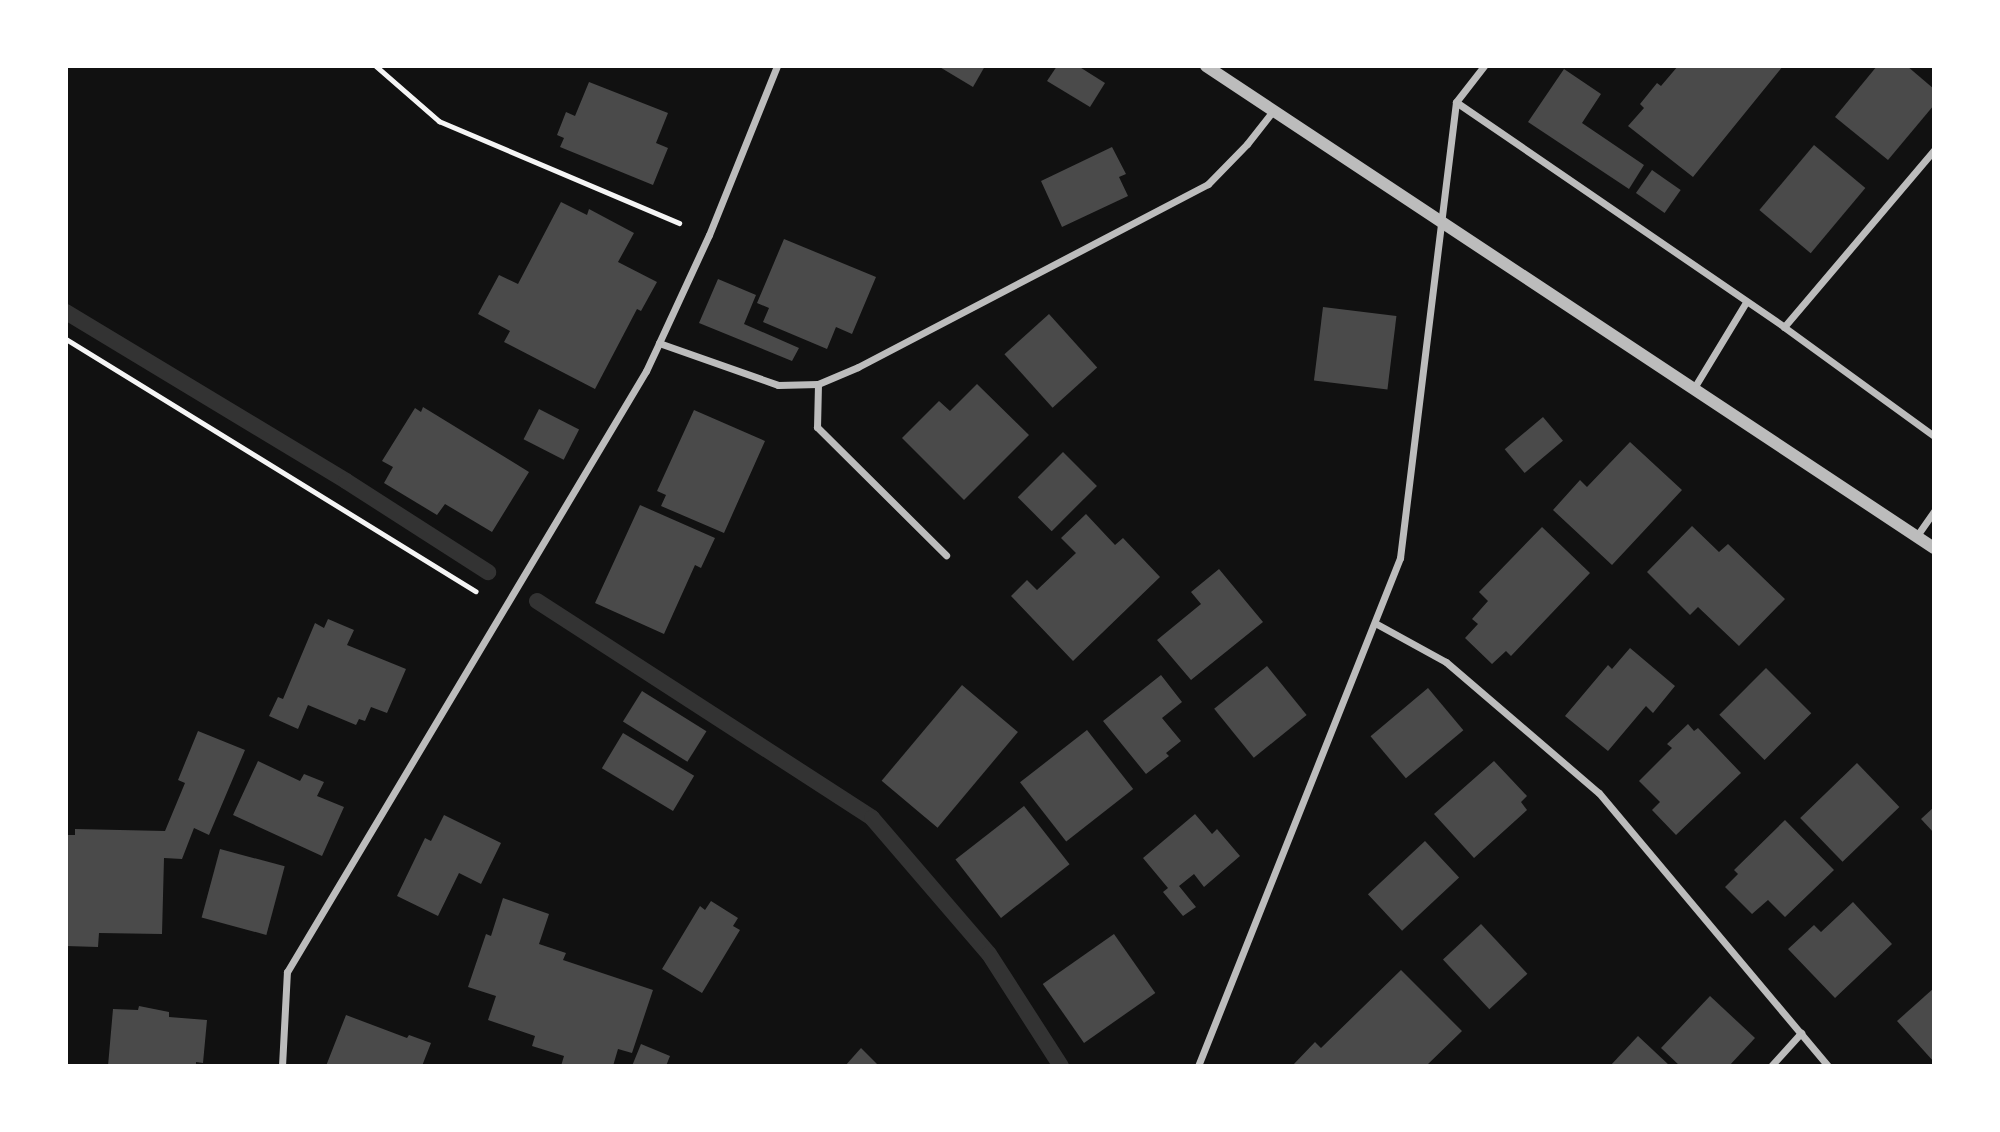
<!DOCTYPE html>
<style>
body{margin:0}
#map{position:relative;width:2000px;height:1132px;overflow:hidden;background:#111;font-family:Bitter,serif}
div>[style]{position:absolute}
.stream>*{height:16px;margin:-8px;padding:0 8px;transform-origin:8px;border-radius:8px;background:#333}
.building>*{inset:0;background:#4a4a4a;transform-origin:0 0}
.path>*{height:4.5px;margin:-2.25px;padding:0 2.25px;transform-origin:2.25px;border-radius:2.25px;background:#f5f5f5}
.minor>*{height:7px;margin:-3.5px;padding:0 3.5px;transform-origin:3.5px;border-radius:3.5px;background:#bcbcbc}
.tertiary>*{height:12px;margin:-6px;padding:0 6px;transform-origin:6px;border-radius:6px;background:#bcbcbc}
span{translate:-50% -50%;white-space:nowrap;text-align:center;line-height:1.15;-webkit-text-stroke:5px #fff;paint-order:stroke}
.frame{position:absolute;inset:0;border:68px solid #fff;pointer-events:none}
</style>
<div id="map">
<div class="stream">
<div style="left:66px;top:312px;width:327px;rotate:31.1deg"></div>
<div style="left:346px;top:481px;width:169px;rotate:32.7deg"></div>
<div style="left:537px;top:601px;width:399px;rotate:32.9deg"></div>
<div style="left:872px;top:818px;width:179px;rotate:49.3deg"></div>
<div style="left:989px;top:954px;width:133px;rotate:57.3deg"></div>
</div>
<div class="building">
<div style="clip-path:polygon(938px 66px,985px 66px,973px 87px)"></div>
<div style="clip-path:polygon(1057px 66px,1078px 66px,1105px 83px,1090px 107px,1047px 81px)"></div>
<div style="clip-path:polygon(1678px 66px,1783px 66px,1693px 177px,1628px 126px,1644px 108px,1640px 104px,1657px 83px,1661px 86px)"></div>
<div style="clip-path:polygon(1877px 66px,1907px 66px,1934px 89px,1934px 105px,1888px 160px,1835px 117px)"></div>
<div style="clip-path:polygon(1564px 69px,1601px 94px,1582px 123px,1644px 165px,1629px 189px,1528px 122px)"></div>
<div style="clip-path:polygon(589px 82px,668px 113px,656px 143px,668px 148px,653px 185px,560px 147px,564px 138px,557px 135px,566px 112px,575px 116px)"></div>
<div style="left:1814px;top:145px;width:67px;height:85px;rotate:40deg"></div>
<div style="clip-path:polygon(1112px 147px,1126px 174px,1119px 177px,1128px 196px,1062px 227px,1041px 181px)"></div>
<div style="left:1652px;top:170px;width:35px;height:28px;rotate:35deg"></div>
<div style="clip-path:polygon(561px 202px,587px 215px,589px 209px,634px 233px,618px 262px,657px 282px,641px 311px,637px 309px,595px 389px,504px 342px,510px 331px,478px 314px,499px 275px,518px 284px)"></div>
<div style="clip-path:polygon(784px 239px,876px 277px,852px 334px,836px 327px,827px 349px,763px 322px,769px 308px,757px 303px)"></div>
<div style="clip-path:polygon(718px 279px,756px 295px,744px 324px,799px 348px,792px 361px,699px 323px)"></div>
<div style="left:1323px;top:307px;width:74px;height:74px;rotate:7deg"></div>
<div style="left:1049px;top:314px;width:72px;height:60px;rotate:48deg"></div>
<div style="clip-path:polygon(977px 384px,1029px 435px,964px 500px,902px 438px,939px 401px,950px 411px)"></div>
<div style="clip-path:polygon(423px 407px,529px 472px,492px 532px,445px 504px,437px 515px,384px 483px,393px 467px,382px 461px,415px 408px,421px 412px)"></div>
<div style="left:539px;top:409px;width:45px;height:34px;rotate:27deg"></div>
<div style="clip-path:polygon(694px 410px,765px 441px,724px 533px,661px 506px,666px 495px,657px 491px)"></div>
<div style="left:1543px;top:417px;width:31px;height:50px;rotate:50deg"></div>
<div style="clip-path:polygon(1630px 442px,1682px 490px,1612px 565px,1553px 510px,1580px 480px,1587px 487px)"></div>
<div style="left:1063px;top:452px;width:48px;height:64px;rotate:45deg"></div>
<div style="clip-path:polygon(640px 505px,715px 538px,701px 568px,695px 565px,664px 634px,595px 603px)"></div>
<div style="clip-path:polygon(1086px 514px,1115px 545px,1123px 538px,1160px 577px,1073px 661px,1011px 596px,1027px 580px,1037px 590px,1076px 553px,1061px 538px)"></div>
<div style="clip-path:polygon(1692px 526px,1719px 552px,1728px 544px,1785px 599px,1739px 646px,1698px 607px,1690px 615px,1647px 572px)"></div>
<div style="clip-path:polygon(1542px 527px,1590px 573px,1511px 656px,1506px 651px,1492px 664px,1465px 638px,1478px 624px,1472px 619px,1488px 601px,1479px 592px)"></div>
<div style="clip-path:polygon(1219px 569px,1263px 622px,1191px 680px,1157px 640px,1201px 604px,1191px 592px)"></div>
<div style="clip-path:polygon(328px 619px,354px 630px,347px 645px,406px 669px,387px 713px,371px 707px,365px 721px,359px 719px,356px 725px,308px 705px,298px 729px,269px 716px,278px 697px,283px 699px,315px 623px,324px 628px)"></div>
<div style="clip-path:polygon(1630px 648px,1675px 686px,1653px 713px,1646px 706px,1608px 751px,1565px 716px,1608px 665px,1612px 669px)"></div>
<div style="left:1267px;top:666px;width:63px;height:68px;rotate:51deg"></div>
<div style="left:1766px;top:668px;width:64px;height:66px;rotate:45deg"></div>
<div style="clip-path:polygon(1161px 675px,1182px 702px,1162px 718px,1181px 741px,1166px 753px,1169px 756px,1146px 774px,1103px 721px)"></div>
<div style="left:962px;top:685px;width:73px;height:125px;rotate:40deg"></div>
<div style="left:1428px;top:688px;width:55px;height:75px;rotate:50deg"></div>
<div style="left:642px;top:691px;width:76px;height:36px;rotate:32deg"></div>
<div style="clip-path:polygon(1688px 724px,1694px 731px,1698px 728px,1741px 773px,1676px 835px,1652px 810px,1660px 802px,1639px 781px,1672px 748px,1667px 744px)"></div>
<div style="left:1087px;top:730px;width:75px;height:85px;rotate:52deg"></div>
<div style="clip-path:polygon(198px 731px,245px 750px,209px 835px,194px 828px,182px 859px,164px 858px,162px 934px,99px 933px,98px 947px,66px 946px,66px 835px,75px 835px,75px 829px,165px 831px,185px 783px,178px 780px)"></div>
<div style="left:623px;top:733px;width:83px;height:41px;rotate:31deg"></div>
<div style="clip-path:polygon(258px 761px,300px 781px,304px 774px,324px 782px,317px 796px,344px 807px,322px 856px,233px 815px)"></div>
<div style="clip-path:polygon(1494px 761px,1527px 796px,1521px 802px,1527px 810px,1474px 858px,1434px 814px)"></div>
<div style="left:1857px;top:763px;width:61px;height:79px;rotate:46deg"></div>
<div style="left:1024px;top:806px;width:74px;height:87px;rotate:52deg"></div>
<div style="clip-path:polygon(1934px 807px,1934px 833px,1921px 819px)"></div>
<div style="clip-path:polygon(1195px 814px,1212px 834px,1217px 829px,1240px 856px,1204px 887px,1194px 874px,1179px 886px,1196px 907px,1183px 916px,1163px 892px,1168px 888px,1143px 858px)"></div>
<div style="clip-path:polygon(444px 815px,501px 843px,481px 884px,459px 873px,438px 916px,397px 896px,425px 838px,431px 841px)"></div>
<div style="clip-path:polygon(1785px 820px,1834px 870px,1785px 917px,1768px 900px,1752px 914px,1725px 887px,1738px 874px,1734px 870px)"></div>
<div style="left:1425px;top:841px;width:50px;height:78px;rotate:47deg"></div>
<div style="left:220px;top:849px;width:67px;height:71px;rotate:15deg"></div>
<div style="clip-path:polygon(503px 898px,549px 914px,539px 944px,566px 953px,563px 960px,653px 990px,632px 1053px,618px 1049px,613px 1066px,561px 1066px,564px 1056px,532px 1046px,535px 1036px,488px 1020px,496px 996px,468px 987px,486px 934px,491px 936px)"></div>
<div style="clip-path:polygon(711px 901px,738px 918px,733px 926px,740px 930px,702px 993px,662px 969px,700px 906px,705px 910px)"></div>
<div style="clip-path:polygon(1853px 902px,1892px 944px,1835px 998px,1788px 949px,1814px 925px,1821px 932px)"></div>
<div style="left:1481px;top:924px;width:68px;height:52px;rotate:47deg"></div>
<div style="left:1114px;top:934px;width:72px;height:87px;rotate:55deg"></div>
<div style="clip-path:polygon(1401px 970px,1462px 1031px,1426px 1066px,1292px 1066px,1315px 1042px,1321px 1048px)"></div>
<div style="clip-path:polygon(1934px 988px,1934px 1062px,1897px 1021px)"></div>
<div style="clip-path:polygon(1710px 996px,1755px 1038px,1729px 1066px,1680px 1066px,1661px 1048px)"></div>
<div style="clip-path:polygon(139px 1006px,169px 1012px,169px 1017px,207px 1020px,203px 1063px,196px 1062px,196px 1066px,108px 1066px,113px 1009px,138px 1010px)"></div>
<div style="clip-path:polygon(346px 1015px,407px 1038px,409px 1035px,431px 1043px,422px 1066px,326px 1066px)"></div>
<div style="clip-path:polygon(1638px 1036px,1670px 1066px,1610px 1066px)"></div>
<div style="clip-path:polygon(641px 1044px,670px 1056px,666px 1066px,632px 1066px)"></div>
<div style="clip-path:polygon(861px 1048px,879px 1066px,845px 1066px)"></div>
</div>
<div class="path">
<div style="left:376px;top:66px;width:84px;rotate:41.1deg"></div>
<div style="left:439px;top:121px;width:261px;rotate:23deg"></div>
<div style="left:66px;top:339px;width:481px;rotate:31.6deg"></div>
</div>
<div class="minor">
<div style="left:1456px;top:102px;width:398px;rotate:34.4deg"></div>
<div style="left:1784px;top:327px;width:185px;rotate:36deg"></div>
<div style="left:1784px;top:327px;width:232px;rotate:-49.7deg"></div>
<div style="left:659px;top:343px;width:119px;rotate:-65.2deg"></div>
<div style="left:709px;top:235px;width:182px;rotate:-68.1deg"></div>
<div style="left:818px;top:384px;width:43px;rotate:91.3deg"></div>
<div style="left:817px;top:427px;width:182px;rotate:44.8deg"></div>
<div style="left:1694px;top:388px;width:100px;rotate:-58.8deg"></div>
<div style="left:1916px;top:537px;width:32px;rotate:-55deg"></div>
<div style="left:1375px;top:623px;width:81px;rotate:28.8deg"></div>
<div style="left:1446px;top:662px;width:201px;rotate:40.6deg"></div>
<div style="left:1599px;top:793px;width:356px;rotate:50deg"></div>
<div style="left:282px;top:1066px;width:94px;rotate:-87deg"></div>
<div style="left:287px;top:972px;width:700px;rotate:-59.15deg"></div>
<div style="left:646px;top:371px;width:31px;rotate:-65deg"></div>
<div style="left:659px;top:343px;width:126px;rotate:19.4deg"></div>
<div style="left:778px;top:385px;width:40px;rotate:-1.4deg"></div>
<div style="left:818px;top:384px;width:43px;rotate:-23deg"></div>
<div style="left:858px;top:367px;width:395px;rotate:-27.6deg"></div>
<div style="left:1208px;top:184px;width:56px;rotate:-45.7deg"></div>
<div style="left:1247px;top:144px;width:42px;rotate:-51.8deg"></div>
<div style="left:1198px;top:1066px;width:547px;rotate:-68.32deg"></div>
<div style="left:1400px;top:558px;width:459px;rotate:-83deg"></div>
<div style="left:1456px;top:102px;width:46px;rotate:-52.1deg"></div>
<div style="left:1771px;top:1066px;width:45px;rotate:-47.7deg"></div>
</div>
<div class="tertiary">
<div style="left:1206px;top:66px;width:873px;rotate:33.51deg"></div>
</div>
<div class="frame"></div>
</div>
